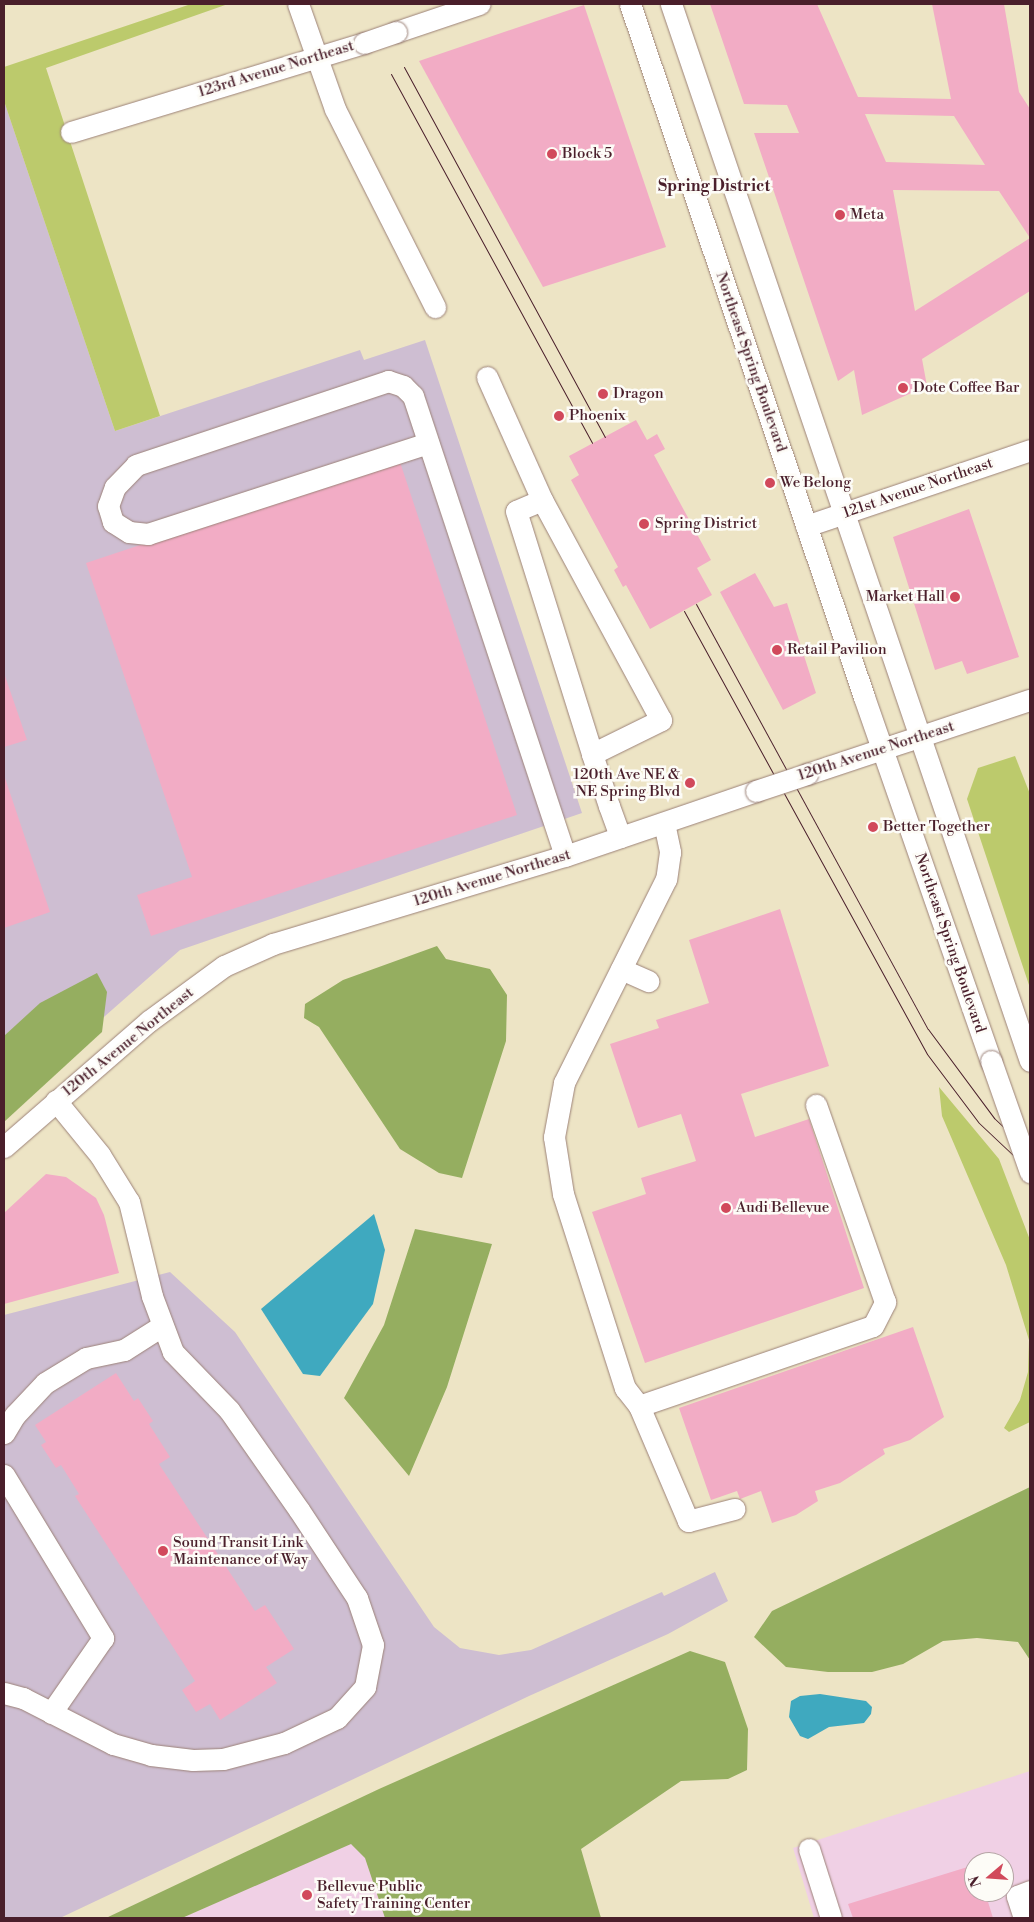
<!DOCTYPE html>
<style>
body{margin:0}
#map{position:relative;width:1034px;height:1922px;overflow:hidden;background:#ede4c5;font-family:"Libre Bodoni",serif}
div>[style]{position:absolute}
.built>*{inset:0;background:#f0d0e5}
.industrial>*{inset:0;background:#cebed2}
.green>*{inset:0;background:#bcca6c}
.forest>*{inset:0;background:#95ae60}
.water>*{inset:0;background:#3fa9bf}
.building>*{inset:0;background:#f2acc5}
.roads{filter:drop-shadow(0 0 1px #9c8278) drop-shadow(0 0 1px #9c8278)}
.minor>*{height:21px;margin:-10.5px;padding:0 10.5px;transform-origin:10.5px;border-radius:10.5px;background:#fff}
.tram>*{height:1px;margin:-0.5px;padding:0 0.5px;transform-origin:0.5px;border-radius:0.5px;background:#4a1f2b}
.bridges{filter:drop-shadow(0 0 1px #9c8278) drop-shadow(0 0 1px #9c8278)}
.minor-bridge>*{height:21px;margin:-10.5px;padding:0 10.5px;transform-origin:10.5px;border-radius:10.5px;background:#fff}
.dots>*{width:14px;height:14px;translate:-50% -50%;box-sizing:border-box;border:2px solid #fdfcf7;border-radius:50%}
span{translate:-50% -50%;white-space:nowrap;text-align:center;line-height:1.15;-webkit-text-stroke:5px #fdfcf7;paint-order:stroke}
.street-label{font-size:15px;color:#4a1f2b}
.poi-label{font-size:15px;color:#4a1f2b}
.left{translate:0 -50%;text-align:left}
.right{translate:-100% -50%;text-align:right}
.neighbourhood-label{font-size:16px;color:#4a1f2b;font-weight:700}
.frame{position:absolute;inset:0;border:5px solid #4a1f2b;pointer-events:none}
.north{position:absolute;left:964px;top:1852px;width:50px;height:50px;box-sizing:border-box;background:#fdfcf7;border:1px solid #b5a4a5;border-radius:50%;rotate:252deg;font-size:14px;font-weight:700;line-height:20px;text-align:center;color:#4a1f2b}
.north::after{content:'';display:block;margin:auto;width:18px;height:22px;background:#d1495b;clip-path:polygon(50% 0,100% 100%,50% 72%,0 100%)}
</style>
<div id="map">
<div class="built">
<div style="clip-path:polygon(evenodd,1030px 1771px,1030px 1918px,814px 1918px,793px 1848px,1030px 1771px,974px 1862px,1004px 1862px,1004px 1892px,974px 1892px,974px 1862px)"></div>
<div style="clip-path:polygon(363px 1835px,391px 1918px,182px 1918px)"></div>
</div>
<div class="industrial">
<div style="clip-path:polygon(4px 101px,115px 431px,360px 350px,364px 360px,425px 340px,582px 813px,180px 950px,4px 1105px)"></div>
<div style="clip-path:polygon(170px 1272px,235px 1332px,434px 1627px,460px 1648px,499px 1655px,531px 1650px,662px 1592px,664px 1596px,715px 1572px,728px 1601px,668px 1634px,529px 1696px,60px 1918px,4px 1918px,4px 1315px)"></div>
</div>
<div class="green">
<div style="clip-path:polygon(191px 4px,228px 4px,46px 68px,160px 416px,115px 431px,4px 101px,4px 67px)"></div>
<div style="clip-path:polygon(1015px 756px,1030px 794px,1030px 988px,967px 799px,978px 768px)"></div>
<div style="clip-path:polygon(939px 1087px,999px 1159px,1030px 1240px,1030px 1422px,1009px 1432px,1004px 1428px,1020px 1400px,1028px 1372px,1029px 1340px,1006px 1265px,942px 1116px)"></div>
</div>
<div class="forest">
<div style="clip-path:polygon(437px 946px,446px 959px,490px 969px,507px 995px,506px 1041px,462px 1178px,439px 1173px,400px 1149px,319px 1027px,304px 1018px,305px 1004px,343px 980px)"></div>
<div style="clip-path:polygon(97px 973px,107px 992px,102px 1032px,4px 1122px,4px 1036px,40px 1003px)"></div>
<div style="clip-path:polygon(415px 1229px,492px 1244px,447px 1387px,409px 1476px,344px 1398px,384px 1325px)"></div>
<div style="clip-path:polygon(1030px 1487px,1030px 1660px,1018px 1642px,977px 1638px,943px 1641px,903px 1664px,872px 1672px,828px 1672px,786px 1667px,754px 1637px,772px 1611px)"></div>
<div style="clip-path:polygon(690px 1651px,725px 1662px,748px 1729px,747px 1770px,728px 1779px,681px 1781px,581px 1849px,601px 1918px,385px 1918px,365px 1858px,351px 1844px,182px 1918px,106px 1918px,379px 1789px)"></div>
</div>
<div class="water">
<div style="clip-path:polygon(374px 1214px,385px 1250px,373px 1304px,320px 1376px,303px 1374px,261px 1309px)"></div>
<div style="clip-path:polygon(820px 1694px,866px 1701px,872px 1707px,871px 1714px,864px 1723px,829px 1727px,808px 1739px,800px 1736px,789px 1717px,791px 1701px,800px 1696px)"></div>
</div>
<div class="building">
<div style="clip-path:polygon(evenodd,710px 4px,817px 4px,858px 97px,951px 99px,932px 4px,1004px 4px,1019px 92px,1030px 109px,1030px 291px,922px 359px,927px 386px,862px 415px,854px 370px,838px 381px,754px 133px,799px 133px,787px 105px,744px 104px,710px 4px,865px 114px,954px 116px,985px 165px,886px 162px,865px 114px,710px 4px,893px 190px,999px 191px,1030px 238px,915px 311px,893px 190px)"></div>
<div style="clip-path:polygon(584px 5px,666px 247px,543px 287px,419px 61px)"></div>
<div style="clip-path:polygon(636px 420px,647px 440px,657px 434px,665px 449px,654px 455px,711px 560px,697px 568px,712px 595px,650px 629px,626px 585px,623px 587px,614px 570px,618px 567px,571px 480px,579px 475px,569px 456px)"></div>
<div style="clip-path:polygon(399px 459px,517px 815px,151px 936px,137px 895px,192px 877px,86px 563px)"></div>
<div style="clip-path:polygon(969px 509px,1019px 657px,967px 674px,962px 661px,935px 670px,893px 537px)"></div>
<div style="clip-path:polygon(755px 573px,774px 607px,787px 603px,816px 693px,783px 710px,720px 592px)"></div>
<div style="clip-path:polygon(4px 673px,27px 740px,4px 747px)"></div>
<div style="clip-path:polygon(4px 775px,50px 912px,4px 928px)"></div>
<div style="clip-path:polygon(780px 909px,829px 1066px,741px 1094px,755px 1137px,809px 1119px,864px 1288px,645px 1363px,592px 1212px,646px 1194px,641px 1178px,696px 1161px,681px 1114px,638px 1128px,610px 1044px,659px 1028px,656px 1020px,709px 1003px,689px 940px)"></div>
<div style="clip-path:polygon(46px 1174px,66px 1177px,96px 1198px,104px 1215px,119px 1273px,4px 1304px,4px 1213px)"></div>
<div style="clip-path:polygon(913px 1327px,944px 1417px,910px 1440px,883px 1449px,885px 1454px,840px 1483px,815px 1491px,818px 1501px,796px 1515px,772px 1523px,761px 1491px,740px 1499px,737px 1491px,711px 1500px,679px 1408px)"></div>
<div style="clip-path:polygon(116px 1373px,134px 1401px,138px 1398px,153px 1421px,149px 1424px,170px 1457px,159px 1464px,255px 1611px,265px 1605px,294px 1649px,266px 1667px,277px 1683px,220px 1720px,210px 1704px,196px 1712px,182px 1690px,195px 1681px,75px 1496px,79px 1494px,61px 1465px,56px 1468px,41px 1445px,46px 1442px,35px 1425px)"></div>
<div style="clip-path:polygon(974px 1865px,974px 1892px,985px 1892px,993px 1918px,853px 1918px,848px 1904px)"></div>
</div>
<div class="roads">
<div class="minor">
<div style="left:298px;top:4px;width:111px;rotate:70.6deg"></div>
<div style="left:335px;top:109px;width:222px;rotate:63.2deg"></div>
<div style="left:630px;top:4px;width:731px;rotate:71.34deg"></div>
<div style="left:864px;top:697px;width:386px;rotate:70.8deg"></div>
<div style="left:671px;top:4px;width:1116px;rotate:71.24deg"></div>
<div style="left:396px;top:32px;width:88px;rotate:-18.6deg"></div>
<div style="left:71px;top:132px;width:306px;rotate:-16.9deg"></div>
<div style="left:487px;top:377px;width:135px;rotate:65.9deg"></div>
<div style="left:428px;top:443px;width:294px;rotate:162deg"></div>
<div style="left:148px;top:534px;width:19px;rotate:-174deg"></div>
<div style="left:129px;top:532px;width:19px;rotate:-148deg"></div>
<div style="left:113px;top:522px;width:17px;rotate:-107deg"></div>
<div style="left:108px;top:506px;width:20px;rotate:-70deg"></div>
<div style="left:115px;top:487px;width:30px;rotate:-46deg"></div>
<div style="left:136px;top:465px;width:266px;rotate:-18.4deg"></div>
<div style="left:388px;top:381px;width:16px;rotate:18deg"></div>
<div style="left:403px;top:386px;width:14px;rotate:45deg"></div>
<div style="left:413px;top:396px;width:484px;rotate:71.7deg"></div>
<div style="left:806px;top:526px;width:237px;rotate:-18.7deg"></div>
<div style="left:592px;top:754px;width:77px;rotate:-26.2deg"></div>
<div style="left:661px;top:720px;width:250px;rotate:-118.4deg"></div>
<div style="left:542px;top:500px;width:28px;rotate:157deg"></div>
<div style="left:516px;top:511px;width:255px;rotate:72.6deg"></div>
<div style="left:592px;top:754px;width:55px;rotate:71.9deg"></div>
<div style="left:609px;top:806px;width:33px;rotate:70deg"></div>
<div style="left:807px;top:774px;width:235px;rotate:-18.4deg"></div>
<div style="left:664px;top:823px;width:30px;rotate:78deg"></div>
<div style="left:670px;top:852px;width:27px;rotate:98deg"></div>
<div style="left:666px;top:879px;width:228px;rotate:116.6deg"></div>
<div style="left:564px;top:1083px;width:55px;rotate:100.5deg"></div>
<div style="left:554px;top:1137px;width:58px;rotate:81deg"></div>
<div style="left:563px;top:1194px;width:204px;rotate:72.3deg"></div>
<div style="left:625px;top:1388px;width:23px;rotate:52deg"></div>
<div style="left:639px;top:1406px;width:247px;rotate:-18.9deg"></div>
<div style="left:873px;top:1326px;width:27px;rotate:-63deg"></div>
<div style="left:885px;top:1302px;width:209px;rotate:-109.3deg"></div>
<div style="left:621px;top:969px;width:30px;rotate:24deg"></div>
<div style="left:4px;top:1147px;width:192px;rotate:-41deg"></div>
<div style="left:149px;top:1021px;width:93px;rotate:-36.3deg"></div>
<div style="left:224px;top:966px;width:54px;rotate:-24.2deg"></div>
<div style="left:273px;top:944px;width:305px;rotate:-16.8deg"></div>
<div style="left:565px;top:856px;width:202px;rotate:-18.8deg"></div>
<div style="left:639px;top:1406px;width:125px;rotate:66.9deg"></div>
<div style="left:688px;top:1521px;width:48px;rotate:-14.6deg"></div>
<div style="left:4px;top:1433px;width:21px;rotate:-59deg"></div>
<div style="left:15px;top:1415px;width:44px;rotate:-46.8deg"></div>
<div style="left:45px;top:1383px;width:48px;rotate:-31.4deg"></div>
<div style="left:86px;top:1358px;width:39px;rotate:-12deg"></div>
<div style="left:124px;top:1350px;width:45px;rotate:-32.3deg"></div>
<div style="left:4px;top:1475px;width:191px;rotate:58.7deg"></div>
<div style="left:103px;top:1638px;width:91px;rotate:124.7deg"></div>
<div style="left:4px;top:1693px;width:20px;rotate:15deg"></div>
<div style="left:23px;top:1698px;width:101px;rotate:27.1deg"></div>
<div style="left:113px;top:1744px;width:40px;rotate:16deg"></div>
<div style="left:151px;top:1755px;width:42px;rotate:6.8deg"></div>
<div style="left:193px;top:1760px;width:30px;rotate:-2deg"></div>
<div style="left:223px;top:1759px;width:63px;rotate:-14.7deg"></div>
<div style="left:284px;top:1743px;width:59px;rotate:-25.3deg"></div>
<div style="left:337px;top:1718px;width:42px;rotate:-47.9deg"></div>
<div style="left:365px;top:1687px;width:43px;rotate:-79.2deg"></div>
<div style="left:373px;top:1645px;width:50px;rotate:-108.8deg"></div>
<div style="left:357px;top:1598px;width:105px;rotate:-123.4deg"></div>
<div style="left:299px;top:1510px;width:122px;rotate:-125deg"></div>
<div style="left:229px;top:1410px;width:81px;rotate:-134deg"></div>
<div style="left:173px;top:1352px;width:60px;rotate:-110.6deg"></div>
<div style="left:152px;top:1296px;width:97px;rotate:-103.7deg"></div>
<div style="left:129px;top:1202px;width:55px;rotate:-121.7deg"></div>
<div style="left:100px;top:1155px;width:70px;rotate:-129.2deg"></div>
<div style="left:809px;top:1849px;width:72px;rotate:72.3deg"></div>
<div style="left:1024px;top:1918px;width:23px;rotate:-108deg"></div>
<div style="left:1017px;top:1896px;width:14px;rotate:-21deg"></div>
</div>
</div>
<div class="tram">
<div style="left:404px;top:67px;width:421px;rotate:61.5deg"></div>
<div style="left:391px;top:74px;width:420px;rotate:61.4deg"></div>
<div style="left:696px;top:604px;width:484px;rotate:61.4deg"></div>
<div style="left:928px;top:1029px;width:111px;rotate:53.4deg"></div>
<div style="left:994px;top:1118px;width:50px;rotate:43.4deg"></div>
<div style="left:684px;top:611px;width:505px;rotate:61.25deg"></div>
<div style="left:927px;top:1054px;width:86px;rotate:53deg"></div>
<div style="left:979px;top:1123px;width:70px;rotate:43.3deg"></div>
</div>
<div class="bridges">
<div class="minor-bridge">
<div style="left:364px;top:43px;width:34px;rotate:-19deg"></div>
<div style="left:756px;top:791px;width:54px;rotate:-18.4deg"></div>
<div style="left:991px;top:1061px;width:118px;rotate:70.6deg"></div>
</div>
</div>
<div class="dots">
<div style="left:552px;top:154px;background:#d1495b"></div>
<div style="left:840px;top:215px;background:#d1495b"></div>
<div style="left:903px;top:388px;background:#d1495b"></div>
<div style="left:603px;top:394px;background:#d1495b"></div>
<div style="left:559px;top:416px;background:#d1495b"></div>
<div style="left:770px;top:483px;background:#d1495b"></div>
<div style="left:644px;top:524px;background:#d1495b"></div>
<div style="left:955px;top:597px;background:#d1495b"></div>
<div style="left:777px;top:650px;background:#d1495b"></div>
<div style="left:690px;top:783px;background:#d1495b"></div>
<div style="left:873px;top:827px;background:#d1495b"></div>
<div style="left:726px;top:1208px;background:#d1495b"></div>
<div style="left:163px;top:1551px;background:#d1495b"></div>
<div style="left:307px;top:1895px;background:#d1495b"></div>
</div>
<div class="street-label">
<span style="left:276px;top:69px;rotate:-17deg">123rd Avenue Northeast</span>
<span style="left:751px;top:362px;rotate:71deg">Northeast Spring Boulevard</span>
<span style="left:918px;top:488px;rotate:-19deg">121st Avenue Northeast</span>
<span style="left:876px;top:751px;rotate:-18deg">120th Avenue Northeast</span>
<span style="left:492px;top:878px;rotate:-17deg">120th Avenue Northeast</span>
<span style="left:950px;top:943px;rotate:71deg">Northeast Spring Boulevard</span>
<span style="left:128px;top:1042px;rotate:-39deg">120th Avenue Northeast</span>
</div>
<div class="poi-label">
<span class="left" style="left:562px;top:154px">Block 5</span>
<span class="left" style="left:850px;top:215px">Meta</span>
<span class="left" style="left:913px;top:388px">Dote Coffee Bar</span>
<span class="left" style="left:613px;top:394px">Dragon</span>
<span class="left" style="left:569px;top:416px">Phoenix</span>
<span class="left" style="left:780px;top:483px">We Belong</span>
<span class="left" style="left:655px;top:524px">Spring District</span>
<span class="right" style="left:945px;top:597px">Market Hall</span>
<span class="left" style="left:787px;top:650px">Retail Pavilion</span>
<span class="right" style="left:680px;top:783px">120th Ave NE &amp;<br>NE Spring Blvd</span>
<span class="left" style="left:883px;top:827px">Better Together</span>
<span class="left" style="left:736px;top:1208px">Audi Bellevue</span>
<span class="left" style="left:173px;top:1551px">Sound Transit Link<br>Maintenance of Way</span>
<span class="left" style="left:317px;top:1895px">Bellevue Public<br>Safety Training Center</span>
</div>
<div class="neighbourhood-label">
<span style="left:714px;top:186px">Spring District</span>
</div>
<div class="frame"></div>
<div class="north">N</div>
</div>
